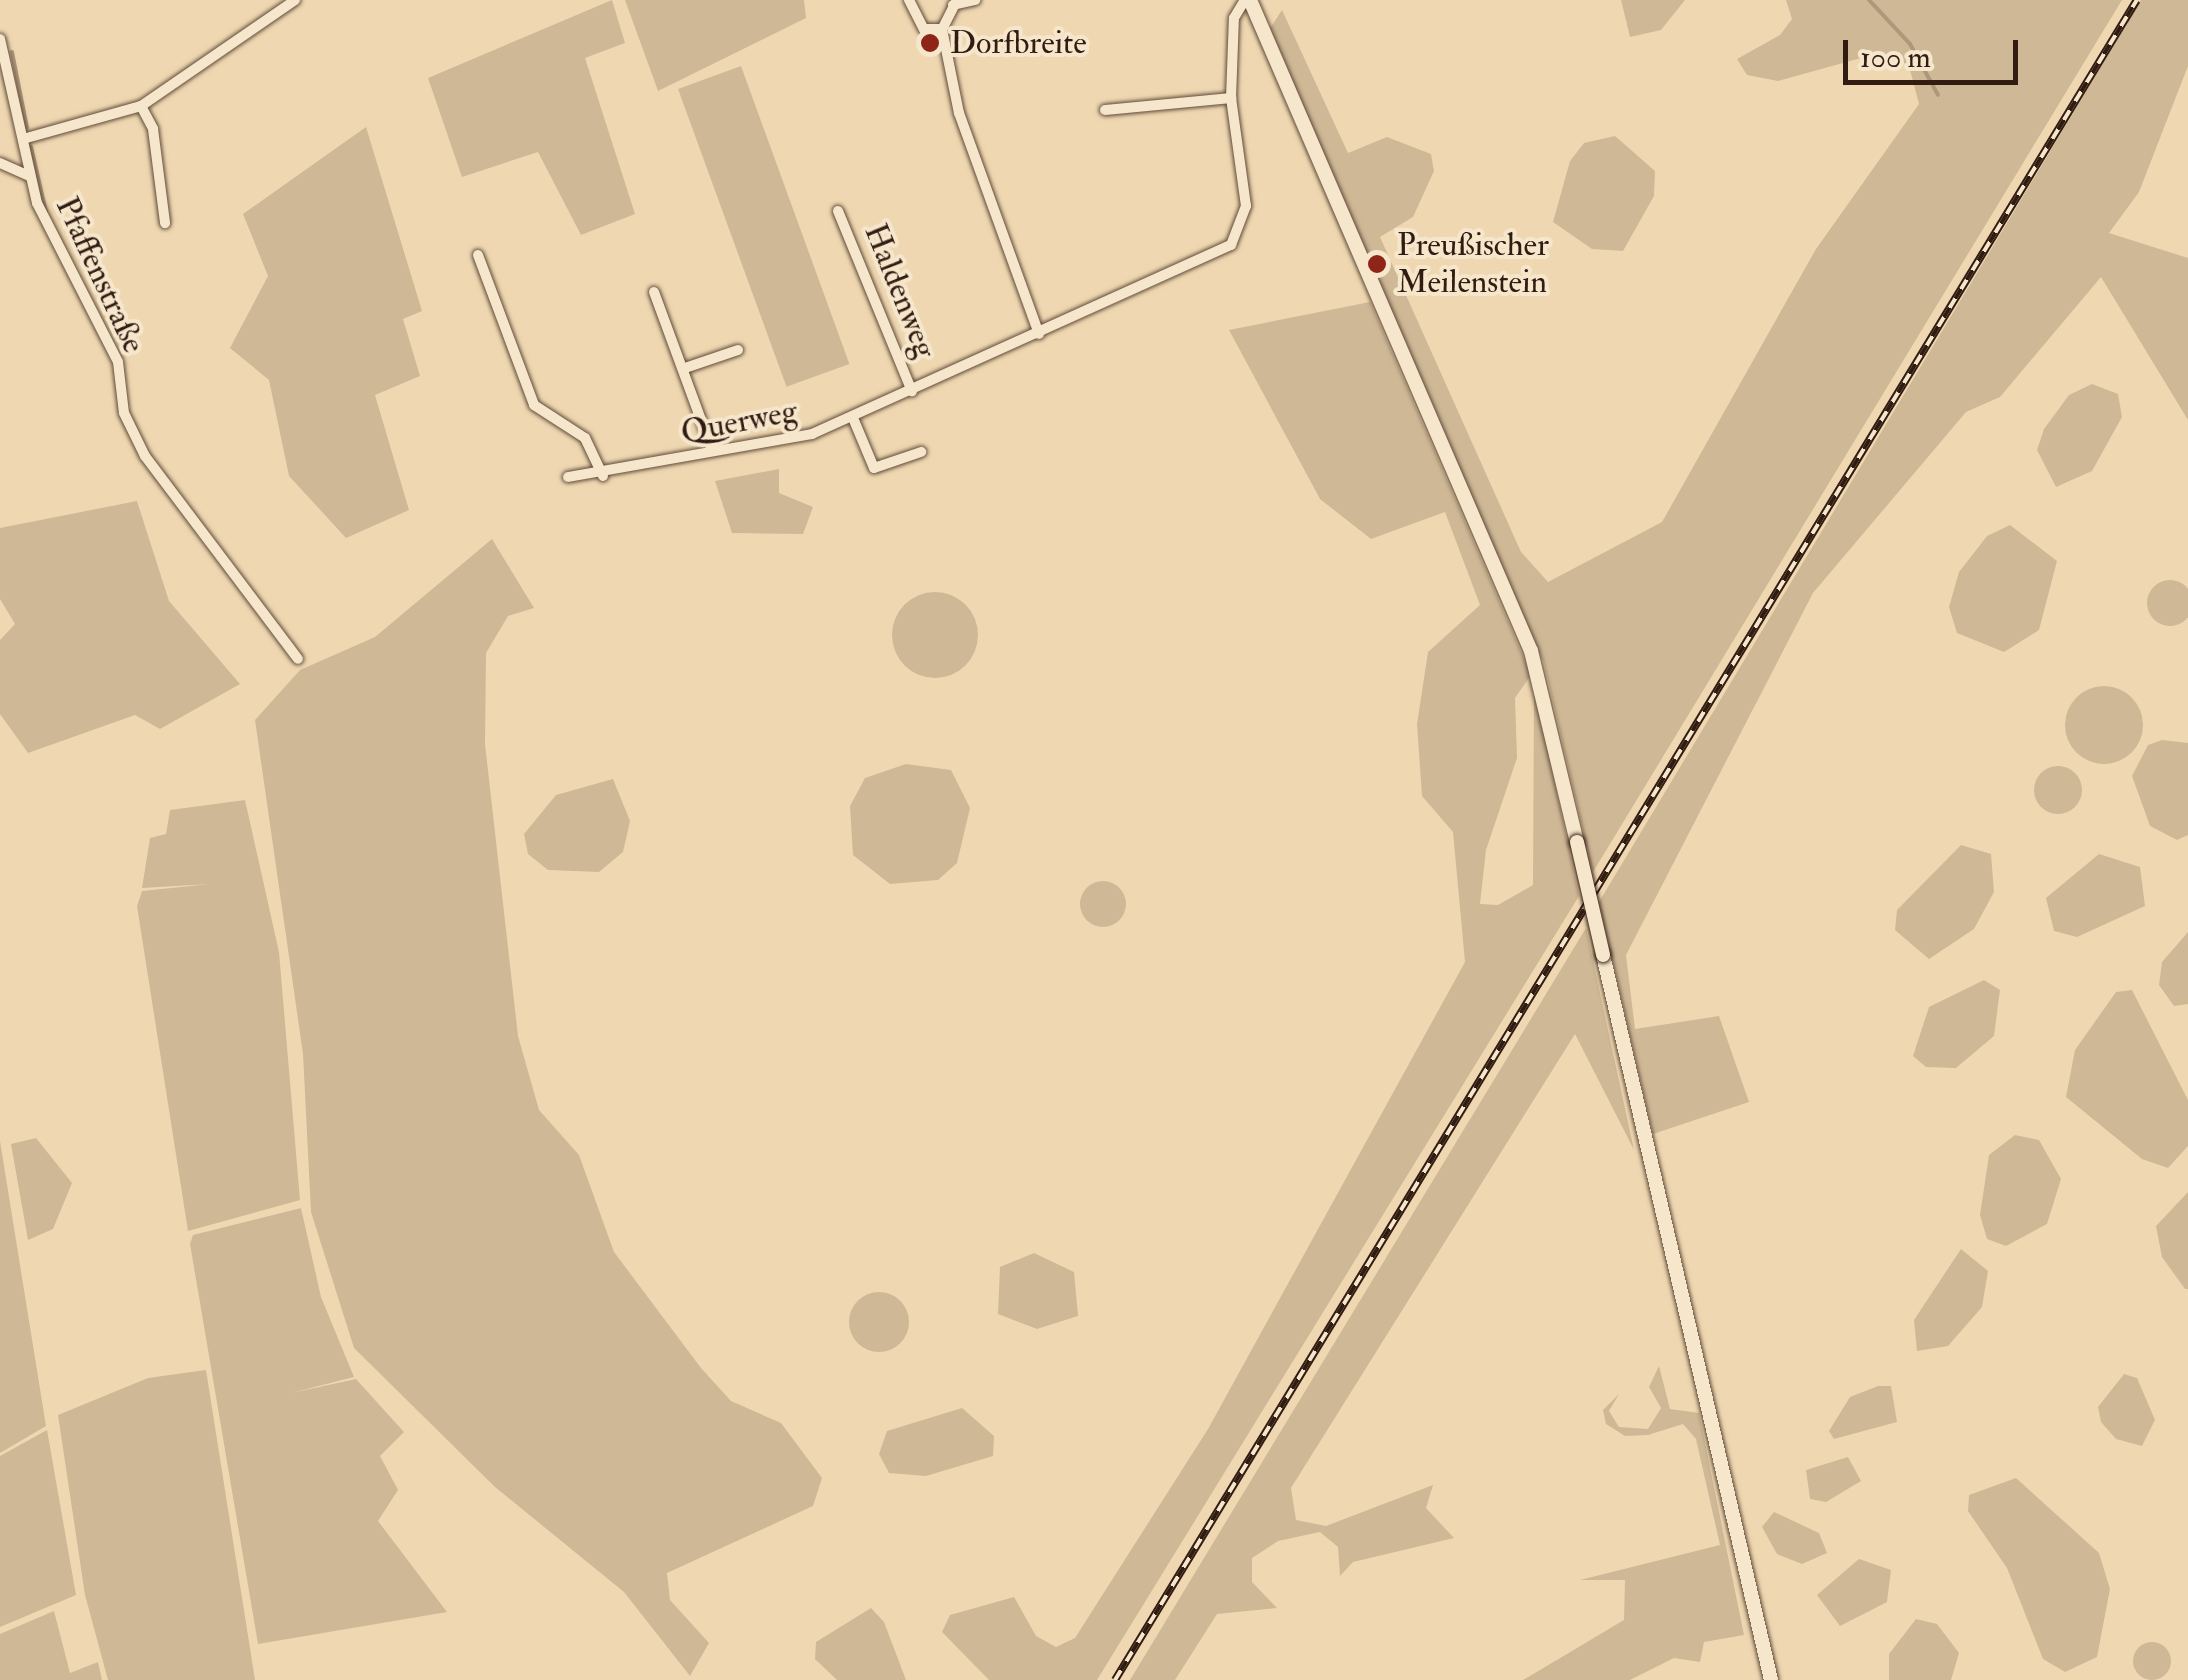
<!DOCTYPE html>
<meta charset="utf-8">
<style>
body{margin:0}
#map{position:relative;width:2188px;height:1680px;overflow:hidden;background:#efd8b1;font-family:"IM FELL Double Pica",serif}
div>[style]{position:absolute}
.green>*{inset:0;background:#cfb896;transform-origin:0 0}
.round{border-radius:50%}
.stream>*{height:4px;margin:-2px;padding:0 2px;transform-origin:2px;border-radius:2px;background:#ae987b}
.roads{filter:drop-shadow(0 0 2px #604b3a) drop-shadow(0 0 2px #604b3a)}
.minor>*{height:10px;margin:-5px;padding:0 5px;transform-origin:5px;border-radius:5px;background:#f5e6cc}
.secondary>*{height:14px;margin:-7px;padding:0 7px;transform-origin:7px;border-radius:7px;background:#f5e6cc}
.rail>*{height:8px;margin-top:-4px;transform-origin:0;background:repeating-linear-gradient(90deg,#f5e6cc 0 11px,#311c12 0 22px);box-sizing:border-box;border-block:2px solid #311c12}
.bridges{filter:drop-shadow(0 0 2px #311c12) drop-shadow(0 0 2px #311c12)}
.secondary-bridge>*{height:14px;margin:-7px;padding:0 7px;transform-origin:7px;border-radius:7px;background:#f5e6cc}
.dots>*{width:28px;height:28px;translate:-50% -50%;box-sizing:border-box;border:5px solid #f5e6cc;border-radius:50%}
span{translate:-50% -50%;white-space:nowrap;text-align:center;line-height:1.15;-webkit-text-stroke:8px #f5e6cc;paint-order:stroke}
.poi-label{font-size:32px;color:#311c12}
.left{translate:0 -50%;text-align:left}
.street-label{font-size:32px;color:#311c12}
.scale{position:absolute;left:1843px;top:40px;width:175px;height:45px;box-sizing:border-box;border:5px solid #311c12;border-top:0;padding-left:12px;font-size:30px;line-height:35px;white-space:nowrap;color:#311c12;-webkit-text-stroke:8px #f5e6cc;paint-order:stroke}
</style>
<div id="map">
<div class="green">
<div style="clip-path:polygon(612px 0,625px 43px,585px 58px,635px 214px,581px 235px,538px 152px,462px 177px,428px 78px)"></div>
<div style="clip-path:polygon(625px 0,804px 0,806px 18px,658px 91px)"></div>
<div style="clip-path:polygon(1621px 0,1685px 0,1661px 30px,1630px 37px)"></div>
<div style="clip-path:polygon(1786px 0,2122px 0,1593px 872px,1544px 663px,1269px 30px,1282px 10px,1348px 153px,1387px 137px,1431px 154px,1434px 171px,1413px 217px,1380px 237px,1521px 552px,1548px 582px,1662px 522px,1816px 249px,1919px 104px,1909px 66px,1895px 57px,1872px 55px,1778px 81px,1747px 75px,1737px 59px,1780px 35px,1792px 19px)"></div>
<div style="clip-path:polygon(2141px 0,2188px 0,2188px 66px,2139px 192px,2109px 233px,2188px 258px,2188px 420px,2101px 277px,2000px 397px,1966px 412px,1813px 593px,1626px 955px,1635px 1029px,1719px 1016px,1749px 1102px,1653px 1134px,1599px 902px)"></div>
<div style="left:741px;top:66px;width:317px;height:67px;rotate:70deg"></div>
<div style="clip-path:polygon(366px 127px,422px 311px,403px 319px,420px 376px,375px 395px,409px 510px,346px 538px,289px 476px,269px 380px,230px 348px,268px 276px,243px 214px)"></div>
<div style="clip-path:polygon(1615px 136px,1655px 171px,1654px 196px,1623px 251px,1592px 249px,1553px 222px,1570px 161px,1584px 143px)"></div>
<div style="clip-path:polygon(1370px 302px,1531px 675px,1515px 698px,1517px 758px,1486px 850px,1480px 904px,1498px 905px,1533px 885px,1534px 686px,1579px 896px,1097px 1680px,989px 1680px,942px 1632px,950px 1615px,1014px 1597px,1036px 1636px,1056px 1647px,1075px 1638px,1208px 1429px,1465px 962px,1453px 832px,1422px 796px,1417px 724px,1428px 652px,1480px 605px,1445px 512px,1371px 539px,1320px 499px,1229px 330px)"></div>
<div style="clip-path:polygon(2092px 384px,2118px 394px,2122px 417px,2092px 471px,2056px 487px,2037px 450px,2044px 429px,2069px 395px)"></div>
<div style="clip-path:polygon(779px 469px,779px 493px,813px 507px,803px 534px,732px 533px,715px 481px)"></div>
<div style="clip-path:polygon(137px 501px,169px 601px,240px 684px,160px 729px,135px 715px,28px 753px,0 714px,0 640px,15px 624px,0 599px,0 528px)"></div>
<div style="clip-path:polygon(2010px 525px,2057px 561px,2039px 630px,2004px 652px,1957px 633px,1949px 607px,1959px 572px,1987px 536px)"></div>
<div style="clip-path:polygon(492px 539px,534px 608px,508px 616px,486px 653px,485px 744px,518px 1036px,539px 1110px,579px 1155px,614px 1252px,701px 1368px,731px 1401px,781px 1423px,822px 1478px,813px 1506px,667px 1573px,670px 1600px,709px 1643px,690px 1676px,624px 1592px,495px 1487px,354px 1348px,311px 1212px,303px 1054px,255px 720px,300px 670px,375px 637px)"></div>
<div class="round" style="left:2147px;top:580px;width:46px;height:46px"></div>
<div class="round" style="left:892px;top:592px;width:86px;height:86px"></div>
<div class="round" style="left:2065px;top:686px;width:78px;height:78px"></div>
<div style="clip-path:polygon(2162px 740px,2188px 743px,2188px 835px,2177px 840px,2150px 826px,2132px 776px,2148px 745px)"></div>
<div style="clip-path:polygon(906px 764px,951px 770px,970px 808px,957px 863px,938px 880px,890px 884px,853px 855px,850px 806px,865px 778px)"></div>
<div class="round" style="left:2034px;top:766px;width:48px;height:48px"></div>
<div style="clip-path:polygon(613px 779px,630px 821px,623px 852px,599px 872px,548px 870px,528px 854px,524px 834px,556px 795px)"></div>
<div style="clip-path:polygon(245px 800px,279px 952px,300px 1200px,188px 1231px,137px 906px,142px 891px,210px 884px,142px 888px,150px 838px,166px 834px,170px 810px)"></div>
<div style="clip-path:polygon(1961px 845px,1991px 854px,1994px 892px,1974px 929px,1929px 959px,1895px 930px,1897px 910px)"></div>
<div style="clip-path:polygon(2099px 854px,2140px 867px,2145px 906px,2077px 937px,2054px 931px,2046px 898px)"></div>
<div class="round" style="left:1080px;top:881px;width:46px;height:46px"></div>
<div style="clip-path:polygon(1586px 928px,1634px 1150px,1575px 1034px,1291px 1488px,1296px 1520px,1326px 1526px,1433px 1485px,1426px 1508px,1454px 1538px,1353px 1562px,1340px 1576px,1338px 1547px,1320px 1532px,1278px 1541px,1252px 1558px,1252px 1582px,1277px 1608px,1217px 1614px,1175px 1680px,1130px 1680px)"></div>
<div style="clip-path:polygon(2188px 932px,2188px 1004px,2174px 1006px,2159px 985px,2162px 962px)"></div>
<div style="clip-path:polygon(1984px 980px,2000px 990px,1994px 1036px,1956px 1068px,1926px 1067px,1913px 1056px,1929px 1007px)"></div>
<div style="clip-path:polygon(2132px 990px,2188px 1100px,2188px 1146px,2168px 1168px,2142px 1159px,2066px 1097px,2075px 1050px,2116px 992px)"></div>
<div style="clip-path:polygon(2015px 1135px,2039px 1140px,2061px 1179px,2047px 1224px,2006px 1246px,1987px 1239px,1980px 1215px,1989px 1155px)"></div>
<div style="clip-path:polygon(36px 1138px,72px 1183px,53px 1229px,28px 1240px,11px 1144px)"></div>
<div style="clip-path:polygon(0 1141px,46px 1426px,0 1453px)"></div>
<div style="clip-path:polygon(2188px 1192px,2188px 1289px,2185px 1289px,2162px 1257px,2156px 1226px)"></div>
<div style="clip-path:polygon(301px 1208px,321px 1297px,354px 1377px,291px 1393px,356px 1379px,404px 1432px,380px 1456px,398px 1490px,378px 1521px,447px 1612px,258px 1644px,190px 1244px,193px 1235px)"></div>
<div style="clip-path:polygon(1961px 1249px,1988px 1271px,1982px 1307px,1948px 1346px,1917px 1351px,1914px 1320px)"></div>
<div style="clip-path:polygon(1034px 1253px,1074px 1272px,1078px 1316px,1037px 1329px,998px 1314px,1000px 1267px)"></div>
<div class="round" style="left:849px;top:1292px;width:60px;height:60px"></div>
<div style="clip-path:polygon(1659px 1366px,1670px 1409px,1699px 1413px,1744px 1635px,1704px 1642px,1700px 1662px,1674px 1658px,1630px 1680px,1523px 1680px,1624px 1620px,1625px 1580px,1580px 1580px,1720px 1545px,1696px 1439px,1683px 1424px,1648px 1435px,1625px 1436px,1606px 1424px,1603px 1410px,1619px 1394px,1609px 1411px,1619px 1427px,1648px 1429px,1661px 1408px,1649px 1387px)"></div>
<div style="clip-path:polygon(206px 1370px,255px 1680px,108px 1680px,85px 1595px,58px 1415px,148px 1378px)"></div>
<div style="clip-path:polygon(2124px 1374px,2137px 1378px,2155px 1420px,2142px 1446px,2116px 1439px,2101px 1422px,2098px 1407px)"></div>
<div style="clip-path:polygon(1878px 1386px,1891px 1386px,1897px 1422px,1834px 1439px,1829px 1431px,1850px 1397px)"></div>
<div style="clip-path:polygon(962px 1408px,994px 1436px,993px 1456px,926px 1476px,889px 1473px,879px 1454px,887px 1431px)"></div>
<div style="clip-path:polygon(47px 1430px,76px 1595px,0 1627px,0 1456px)"></div>
<div style="clip-path:polygon(1848px 1457px,1861px 1481px,1826px 1502px,1810px 1499px,1806px 1470px)"></div>
<div style="clip-path:polygon(2016px 1478px,2099px 1553px,2110px 1589px,2097px 1657px,2065px 1672px,2043px 1659px,2007px 1568px,1968px 1511px,1969px 1495px)"></div>
<div style="clip-path:polygon(1774px 1512px,1819px 1533px,1827px 1553px,1802px 1564px,1777px 1554px,1762px 1527px)"></div>
<div style="clip-path:polygon(1859px 1559px,1891px 1570px,1887px 1602px,1840px 1626px,1817px 1595px)"></div>
<div style="clip-path:polygon(871px 1608px,884px 1622px,906px 1680px,837px 1680px,815px 1659px,816px 1642px)"></div>
<div style="clip-path:polygon(54px 1611px,70px 1673px,98px 1662px,102px 1680px,0 1680px,0 1634px)"></div>
<div style="clip-path:polygon(1916px 1619px,1937px 1624px,1959px 1653px,1951px 1680px,1889px 1680px,1889px 1654px)"></div>
<div class="round" style="left:2133px;top:1642px;width:38px;height:38px"></div>
</div>
<div class="stream">
<div style="left:1869px;top:0;width:60px;rotate:47deg"></div>
<div style="left:1910px;top:44px;width:58px;rotate:61.2deg"></div>
<div style="left:12px;top:52px;width:77px;rotate:78.8deg"></div>
<div style="left:31px;top:147px;width:67px;rotate:77deg"></div>
</div>
<div class="roads">
<div class="minor">
<div style="left:909px;top:0;width:33px;rotate:63deg"></div>
<div style="left:924px;top:29px;width:18px"></div>
<div style="left:957px;top:0;width:33px;rotate:117deg"></div>
<div style="left:942px;top:29px;width:86px;rotate:78.6deg"></div>
<div style="left:959px;top:113px;width:235px;rotate:70.1deg"></div>
<div style="left:953px;top:5px;width:23px;rotate:-13deg"></div>
<div style="left:0;top:39px;width:168px;rotate:77.3deg"></div>
<div style="left:37px;top:203px;width:178px;rotate:63deg"></div>
<div style="left:118px;top:362px;width:51px;rotate:83.3deg"></div>
<div style="left:124px;top:413px;width:48px;rotate:64deg"></div>
<div style="left:145px;top:456px;width:254px;rotate:53deg"></div>
<div style="left:141px;top:106px;width:26px;rotate:62deg"></div>
<div style="left:153px;top:129px;width:95px;rotate:82.7deg"></div>
<div style="left:1105px;top:110px;width:127px;rotate:-5.4deg"></div>
<div style="left:23px;top:139px;width:123px;rotate:-15.6deg"></div>
<div style="left:141px;top:106px;width:187px;rotate:-34.5deg"></div>
<div style="left:0;top:163px;width:32px;rotate:24deg"></div>
<div style="left:838px;top:211px;width:195px;rotate:67.7deg"></div>
<div style="left:478px;top:255px;width:160px;rotate:69.5deg"></div>
<div style="left:534px;top:405px;width:61px;rotate:32.9deg"></div>
<div style="left:585px;top:438px;width:42px;rotate:64.7deg"></div>
<div style="left:654px;top:292px;width:168px;rotate:69.8deg"></div>
<div style="left:685px;top:368px;width:56px;rotate:-18.8deg"></div>
<div style="left:853px;top:418px;width:54px;rotate:67.2deg"></div>
<div style="left:874px;top:468px;width:50px;rotate:-18.8deg"></div>
<div style="left:568px;top:477px;width:248px;rotate:-10deg"></div>
<div style="left:812px;top:434px;width:460px;rotate:-24.3deg"></div>
<div style="left:1231px;top:245px;width:42px;rotate:-69deg"></div>
<div style="left:1246px;top:206px;width:109px;rotate:-97.9deg"></div>
<div style="left:1231px;top:98px;width:80px;rotate:-87.9deg"></div>
<div style="left:1234px;top:18px;width:21px;rotate:-59deg"></div>
</div>
<div class="secondary">
<div style="left:1250px;top:0;width:709px;rotate:66.65deg"></div>
<div style="left:1531px;top:651px;width:196px;rotate:76.5deg"></div>
<div style="left:1603px;top:955px;width:744px;rotate:76.95deg"></div>
</div>
</div>
<div class="rail">
<div style="left:1115px;top:1680px;width:1966px;rotate:-58.69deg"></div>
</div>
<div class="bridges">
<div class="secondary-bridge">
<div style="left:1577px;top:842px;width:116px;rotate:77deg"></div>
</div>
</div>
<div class="dots">
<div style="left:930px;top:43px;background:#8f2418"></div>
<div style="left:1377px;top:264px;background:#8f2418"></div>
</div>
<div class="poi-label">
<span class="left" style="left:950px;top:43px">Dorfbreite</span>
<span class="left" style="left:1397px;top:264px">Preußischer<br>Meilenstein</span>
</div>
<div class="street-label">
<span style="left:100px;top:275px;rotate:65deg">Pfaffenstraße</span>
<span style="left:900px;top:291px;rotate:68deg">Haldenweg</span>
<span style="left:739px;top:422px;rotate:-11deg">Querweg</span>
</div>
<div class="scale">100 m</div>
</div>
